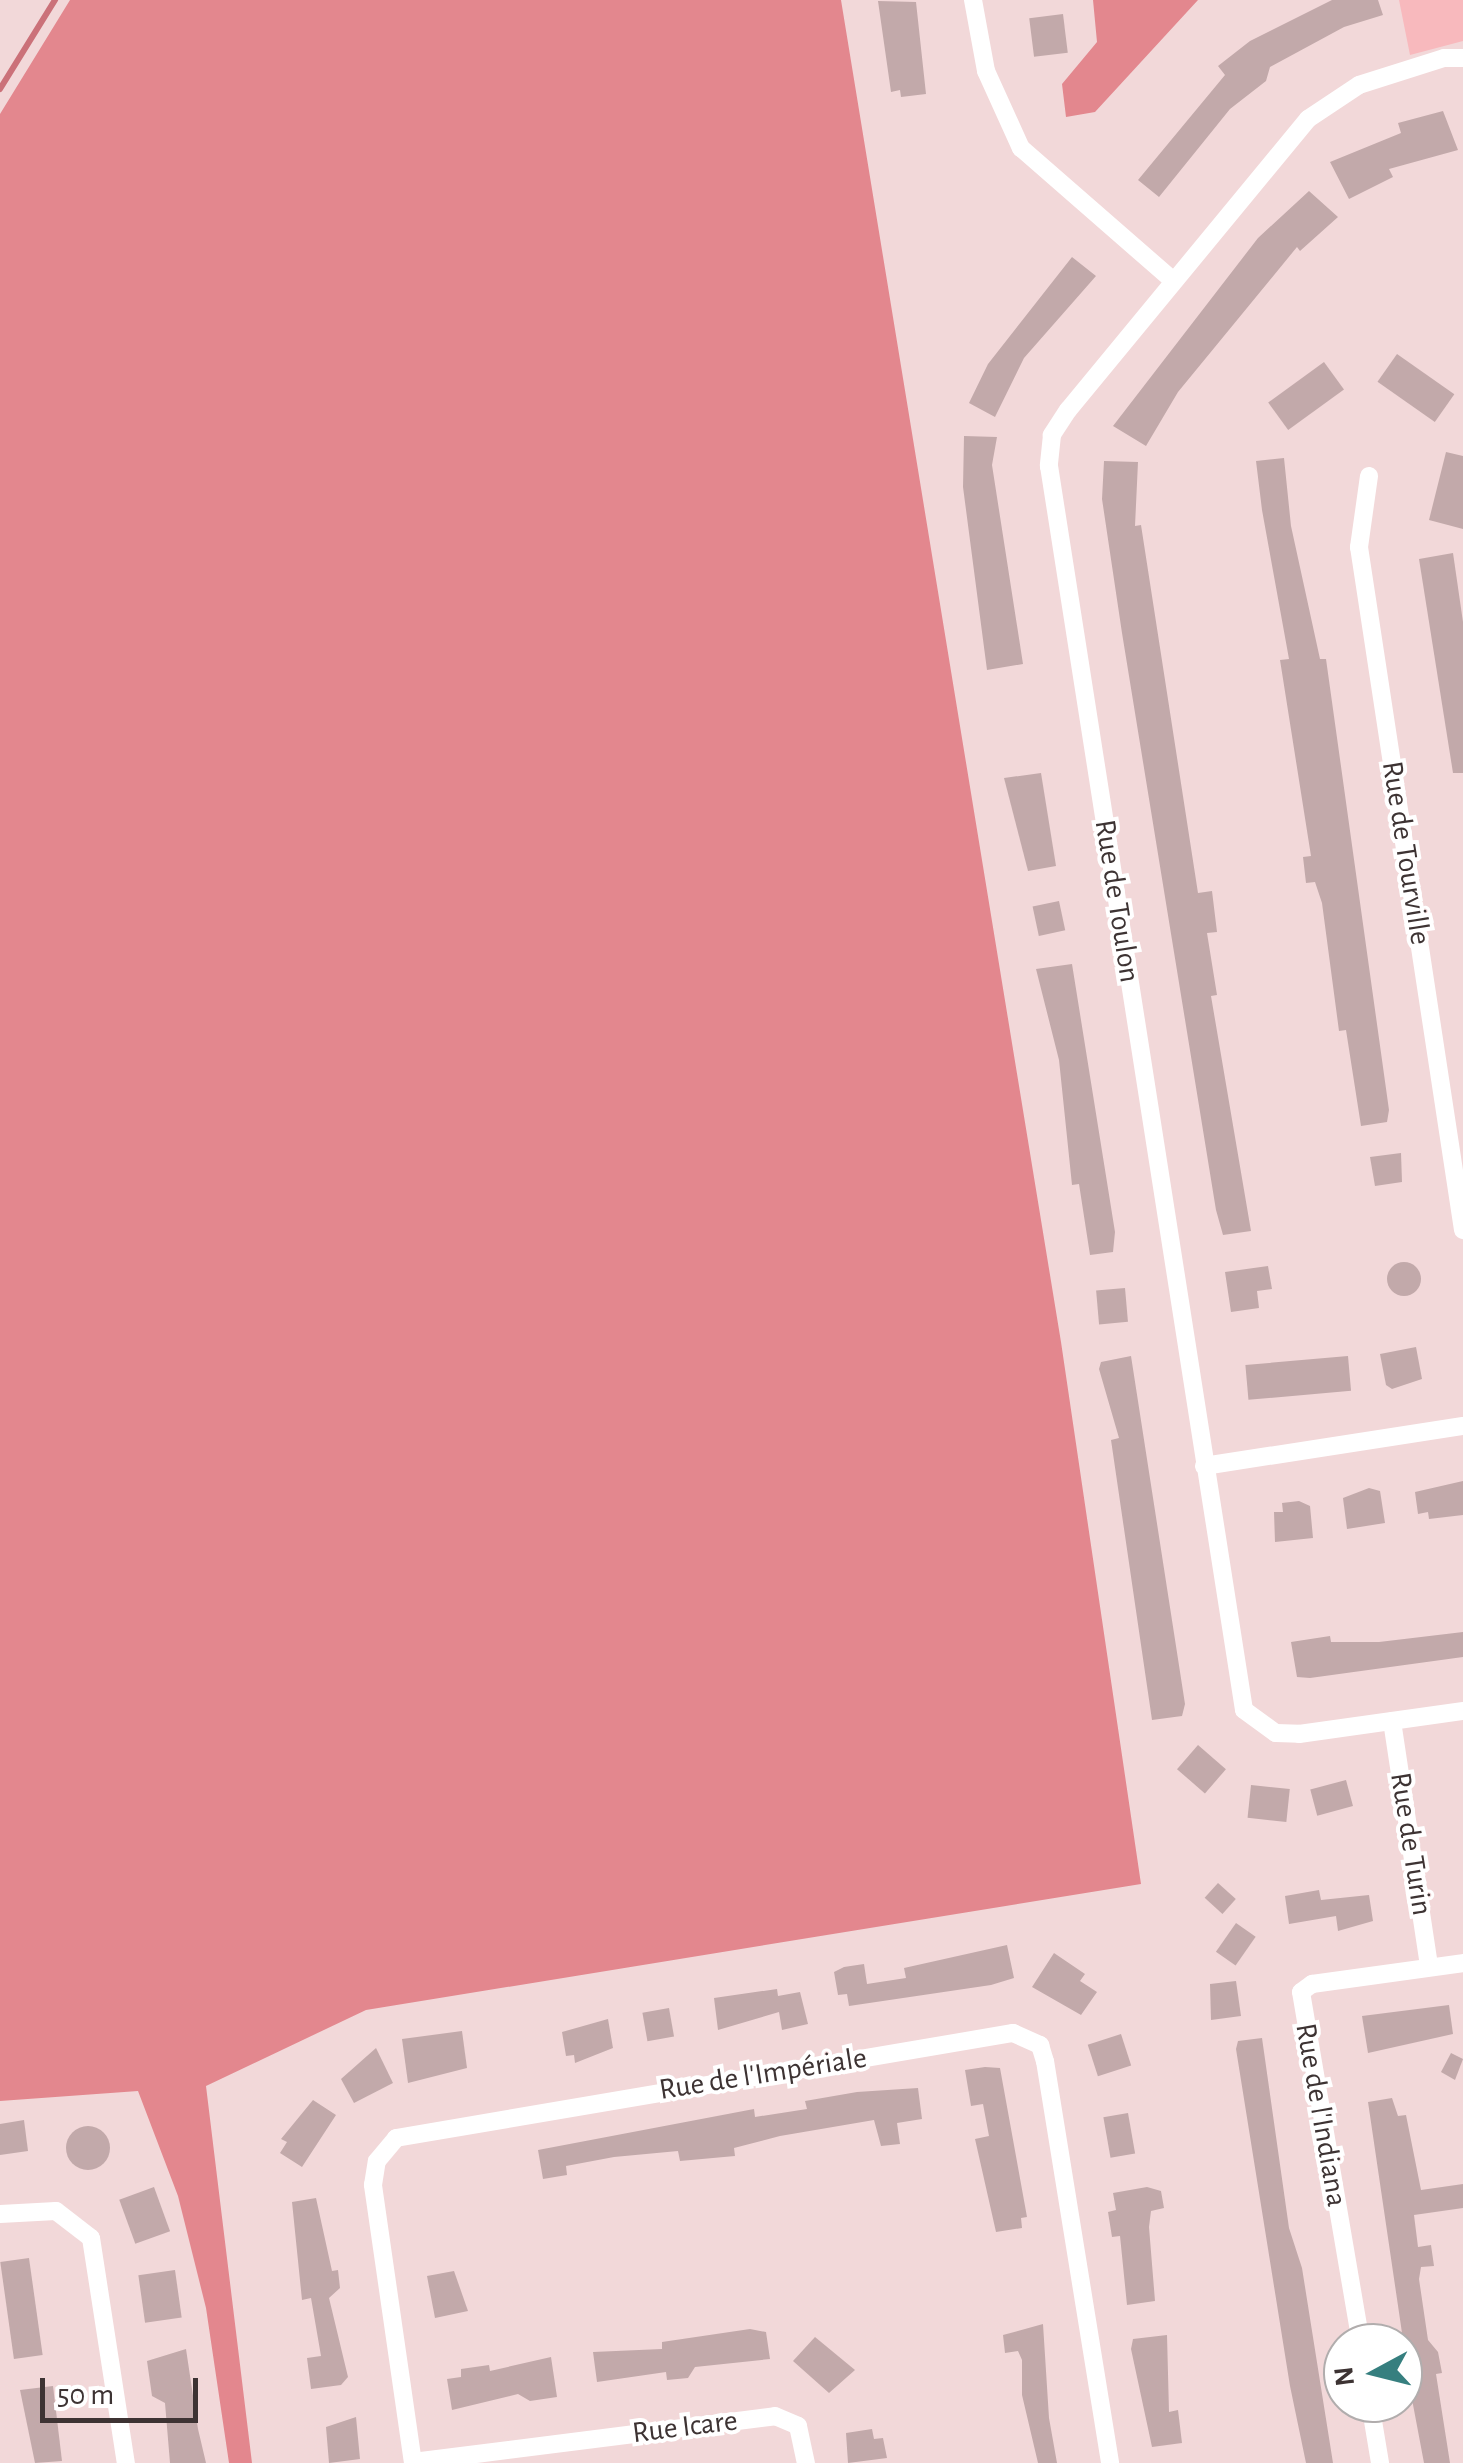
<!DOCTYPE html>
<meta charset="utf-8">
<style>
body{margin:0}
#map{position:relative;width:1463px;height:2463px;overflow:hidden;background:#f2d8d9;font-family:"Alegreya Sans",sans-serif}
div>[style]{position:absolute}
.green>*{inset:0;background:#f8b9bd}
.forest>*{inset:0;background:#e3878e}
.stream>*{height:6px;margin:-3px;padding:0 3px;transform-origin:3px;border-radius:3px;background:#cb7179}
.building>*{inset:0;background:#c2a9aa;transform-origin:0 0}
.round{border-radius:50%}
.minor>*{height:18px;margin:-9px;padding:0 9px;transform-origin:9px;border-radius:9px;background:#fff}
span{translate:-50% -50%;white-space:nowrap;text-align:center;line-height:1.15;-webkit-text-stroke:8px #fff;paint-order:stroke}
.street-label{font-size:30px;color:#3d3333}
.north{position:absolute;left:1323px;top:2323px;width:100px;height:100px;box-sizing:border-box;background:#fff;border:2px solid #b1adad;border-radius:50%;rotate:263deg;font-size:28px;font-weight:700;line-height:40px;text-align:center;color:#3d3333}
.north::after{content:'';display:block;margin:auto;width:35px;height:45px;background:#367f7f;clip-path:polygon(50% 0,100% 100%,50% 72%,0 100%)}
.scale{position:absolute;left:40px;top:2378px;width:158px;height:45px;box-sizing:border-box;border:5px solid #3d3333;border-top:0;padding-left:12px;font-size:30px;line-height:35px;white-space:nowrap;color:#3d3333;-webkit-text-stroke:8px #fff;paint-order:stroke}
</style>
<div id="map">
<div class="green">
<div style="clip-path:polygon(1399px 0,1463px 0,1463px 41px,1410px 55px)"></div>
</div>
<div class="forest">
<div style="clip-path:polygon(70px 0,841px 0,1061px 1342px,1141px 1884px,366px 2010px,206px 2086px,252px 2463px,229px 2463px,206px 2308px,178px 2196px,138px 2091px,0 2101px,0 114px)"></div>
<div style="clip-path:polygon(1093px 0,1198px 0,1095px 112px,1066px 117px,1062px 84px,1097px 42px)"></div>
</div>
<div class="stream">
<div style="left:0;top:89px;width:105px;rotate:-58.3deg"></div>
</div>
<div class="building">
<div style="clip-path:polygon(1332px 0,1378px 0,1383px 15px,1344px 27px,1270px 67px,1266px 81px,1230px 109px,1159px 197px,1138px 180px,1225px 75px,1218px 66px,1250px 41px)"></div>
<div style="clip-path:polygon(878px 1px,916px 2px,926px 94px,901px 97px,900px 90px,891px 92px)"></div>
<div style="left:1063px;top:14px;width:39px;height:34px;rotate:83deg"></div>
<div style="clip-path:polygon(1443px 111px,1458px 150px,1389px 169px,1393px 177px,1349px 199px,1330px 162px,1401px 133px,1398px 123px)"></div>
<div style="clip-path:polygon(1309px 191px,1338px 217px,1300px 251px,1297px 247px,1178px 392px,1146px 446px,1113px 426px,1258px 238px)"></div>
<div style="clip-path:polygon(1072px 257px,1096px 276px,1024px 358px,995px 417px,969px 403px,988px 364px)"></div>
<div style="left:1397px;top:354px;width:70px;height:34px;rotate:35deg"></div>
<div style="left:1324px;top:362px;width:34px;height:69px;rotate:54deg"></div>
<div style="clip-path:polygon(964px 436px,997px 437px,992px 465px,1023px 664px,987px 670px,963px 487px)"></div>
<div style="clip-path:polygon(1446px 452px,1463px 456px,1463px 529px,1429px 520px)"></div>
<div style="clip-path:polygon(1284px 458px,1291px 526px,1320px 659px,1326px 659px,1389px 1110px,1387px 1122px,1361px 1126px,1346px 1030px,1339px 1031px,1322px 903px,1315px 882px,1306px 883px,1303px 857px,1311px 856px,1280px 660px,1289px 659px,1262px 510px,1256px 461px)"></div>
<div style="clip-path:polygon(1104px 461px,1138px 462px,1135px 526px,1141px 525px,1198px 893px,1212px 891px,1217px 932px,1207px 933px,1217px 995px,1211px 996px,1251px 1231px,1223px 1235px,1216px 1210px,1122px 633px,1102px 499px)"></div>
<div style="clip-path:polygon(1453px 553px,1463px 622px,1463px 773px,1453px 773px,1419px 559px)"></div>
<div style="clip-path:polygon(1041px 773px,1056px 866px,1028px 871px,1004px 778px)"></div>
<div style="left:1059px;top:901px;width:30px;height:27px;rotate:78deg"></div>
<div style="clip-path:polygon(1072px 964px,1115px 1232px,1113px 1252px,1090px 1255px,1079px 1184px,1072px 1185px,1059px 1060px,1036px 969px)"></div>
<div style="clip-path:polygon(1401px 1153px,1402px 1182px,1375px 1186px,1370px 1157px)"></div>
<div class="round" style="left:1387px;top:1262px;width:34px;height:34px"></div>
<div style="clip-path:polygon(1268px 1266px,1272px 1289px,1257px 1291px,1259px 1308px,1231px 1312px,1225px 1272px)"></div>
<div style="left:1125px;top:1288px;width:34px;height:29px;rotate:85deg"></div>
<div style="clip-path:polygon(1416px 1347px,1422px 1379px,1392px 1389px,1386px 1385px,1380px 1354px)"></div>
<div style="clip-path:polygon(1131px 1356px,1185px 1704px,1182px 1716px,1152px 1720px,1111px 1440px,1119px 1438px,1099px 1369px,1101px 1362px)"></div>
<div style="left:1348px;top:1356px;width:35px;height:103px;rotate:85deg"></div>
<div style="clip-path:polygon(1463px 1481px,1463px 1515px,1429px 1519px,1428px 1512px,1418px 1514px,1415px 1492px)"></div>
<div style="clip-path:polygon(1369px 1488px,1380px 1491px,1385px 1523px,1347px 1529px,1343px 1498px)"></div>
<div style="clip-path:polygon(1299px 1501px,1310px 1506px,1313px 1538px,1275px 1542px,1274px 1512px,1283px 1512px,1282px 1503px)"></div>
<div style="clip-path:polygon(1463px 1632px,1463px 1657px,1310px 1678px,1297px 1677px,1291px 1642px,1330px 1636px,1331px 1642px,1379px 1642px)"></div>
<div style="left:1198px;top:1745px;width:37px;height:32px;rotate:41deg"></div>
<div style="left:1346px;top:1780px;width:27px;height:37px;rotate:75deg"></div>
<div style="left:1251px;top:1785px;width:39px;height:33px;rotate:6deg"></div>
<div style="left:1218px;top:1883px;width:24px;height:20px;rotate:42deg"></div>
<div style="clip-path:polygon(1319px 1890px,1321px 1900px,1369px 1895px,1373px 1921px,1338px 1931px,1336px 1916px,1289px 1924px,1285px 1896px)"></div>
<div style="left:1236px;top:1923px;width:24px;height:35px;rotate:35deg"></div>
<div style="clip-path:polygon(1007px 1945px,1014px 1978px,991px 1985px,849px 2006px,847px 1994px,838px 1995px,834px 1972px,844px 1967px,864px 1964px,867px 1984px,906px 1978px,904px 1968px)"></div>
<div style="clip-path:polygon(1054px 1953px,1085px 1974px,1080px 1981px,1097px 1992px,1081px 2015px,1032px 1987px)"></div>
<div style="clip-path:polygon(1236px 1981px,1241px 2016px,1211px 2020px,1210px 1984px)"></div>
<div style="clip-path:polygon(777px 1989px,778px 1996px,800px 1992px,808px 2024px,782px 2030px,779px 2012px,718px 2030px,714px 1998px)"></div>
<div style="clip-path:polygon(1449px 2005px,1453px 2034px,1368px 2053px,1362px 2016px)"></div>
<div style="left:669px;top:2008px;width:29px;height:27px;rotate:80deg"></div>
<div style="clip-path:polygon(608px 2019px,613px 2048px,575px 2063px,574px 2055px,566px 2056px,562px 2032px)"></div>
<div style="clip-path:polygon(462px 2031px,467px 2068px,408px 2083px,402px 2039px)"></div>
<div style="left:1121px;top:2034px;width:33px;height:35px;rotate:72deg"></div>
<div style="clip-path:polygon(1262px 2038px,1289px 2228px,1302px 2268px,1333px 2463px,1306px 2463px,1290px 2386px,1236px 2049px,1238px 2041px)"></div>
<div style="clip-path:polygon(376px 2048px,393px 2083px,354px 2103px,341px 2079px)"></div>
<div style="clip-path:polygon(1451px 2053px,1463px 2059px,1455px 2080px,1441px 2072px)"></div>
<div style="clip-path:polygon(985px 2067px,1000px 2068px,1027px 2217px,1021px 2218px,1022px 2228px,996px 2232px,975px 2139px,989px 2136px,983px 2104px,971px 2106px,965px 2070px)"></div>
<div style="clip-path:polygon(918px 2088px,922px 2119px,897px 2123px,900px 2144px,881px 2146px,874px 2120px,780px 2136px,734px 2148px,735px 2156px,680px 2161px,678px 2151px,614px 2157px,566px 2166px,567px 2175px,543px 2179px,538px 2150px,754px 2109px,755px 2117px,807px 2109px,805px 2101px,857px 2092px)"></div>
<div style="clip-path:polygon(1392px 2098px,1398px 2116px,1406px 2115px,1421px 2190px,1463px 2184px,1463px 2208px,1414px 2215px,1418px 2247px,1431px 2245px,1434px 2266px,1421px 2267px,1419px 2279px,1428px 2340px,1438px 2352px,1442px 2373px,1436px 2374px,1450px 2463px,1424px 2463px,1411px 2394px,1368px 2102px)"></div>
<div style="clip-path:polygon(313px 2100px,336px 2115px,302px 2167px,280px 2153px,287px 2142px,281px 2139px)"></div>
<div style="left:1128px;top:2113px;width:41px;height:25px;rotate:80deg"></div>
<div style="clip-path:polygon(24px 2120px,28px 2151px,0 2155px,0 2124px)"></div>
<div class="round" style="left:66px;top:2126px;width:44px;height:44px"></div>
<div style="left:154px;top:2187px;width:47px;height:37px;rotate:70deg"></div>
<div style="clip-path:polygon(1147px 2187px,1161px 2191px,1164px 2208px,1151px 2211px,1149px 2227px,1155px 2301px,1127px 2305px,1120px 2236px,1112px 2237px,1108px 2212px,1116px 2210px,1113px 2193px)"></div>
<div style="clip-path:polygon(316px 2198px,332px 2271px,338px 2270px,340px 2288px,329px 2298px,348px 2377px,341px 2385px,311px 2389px,307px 2358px,321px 2356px,311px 2298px,302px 2300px,292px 2202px)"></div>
<div style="left:29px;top:2258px;width:98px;height:29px;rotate:82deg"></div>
<div style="left:175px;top:2270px;width:48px;height:37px;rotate:82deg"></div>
<div style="clip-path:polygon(454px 2271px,468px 2311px,435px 2318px,427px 2276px)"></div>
<div style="clip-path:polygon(1043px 2324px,1049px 2418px,1057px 2463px,1038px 2463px,1022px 2395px,1022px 2360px,1018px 2351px,1005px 2353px,1003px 2335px)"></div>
<div style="clip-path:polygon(750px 2329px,766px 2332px,770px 2359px,695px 2367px,688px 2378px,667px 2380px,666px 2372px,597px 2382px,593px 2352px,662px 2349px,662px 2342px)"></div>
<div style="clip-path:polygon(1167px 2335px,1169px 2412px,1178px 2410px,1182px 2443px,1152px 2447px,1131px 2349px,1133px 2339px)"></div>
<div style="clip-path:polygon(815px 2337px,855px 2370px,829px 2393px,793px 2361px)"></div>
<div style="clip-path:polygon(186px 2349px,198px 2429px,206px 2463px,170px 2463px,165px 2403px,152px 2396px,147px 2361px)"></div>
<div style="clip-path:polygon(551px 2357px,557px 2397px,530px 2401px,518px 2394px,452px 2410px,447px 2379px,461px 2377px,461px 2369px,489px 2365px,490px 2371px)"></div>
<div style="clip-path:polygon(53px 2386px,62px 2461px,35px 2463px,20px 2390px)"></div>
<div style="clip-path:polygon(356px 2417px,360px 2459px,329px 2463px,326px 2427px)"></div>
<div style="clip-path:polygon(872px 2429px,874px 2439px,883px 2438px,887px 2458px,848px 2463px,846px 2433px)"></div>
</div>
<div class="minor">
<div style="left:973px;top:0;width:72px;rotate:79.6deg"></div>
<div style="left:986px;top:71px;width:85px;rotate:65.6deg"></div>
<div style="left:1021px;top:148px;width:199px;rotate:41.1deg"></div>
<div style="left:1463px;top:58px;width:19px;rotate:180deg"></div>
<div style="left:1444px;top:58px;width:89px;rotate:162.4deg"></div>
<div style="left:1359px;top:85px;width:61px;rotate:146.3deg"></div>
<div style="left:1308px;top:119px;width:377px;rotate:129.5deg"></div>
<div style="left:1068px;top:410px;width:30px;rotate:123deg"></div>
<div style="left:1052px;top:435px;width:31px;rotate:96deg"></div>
<div style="left:1049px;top:466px;width:1259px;rotate:81.09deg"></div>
<div style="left:1244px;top:1710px;width:39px;rotate:36deg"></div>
<div style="left:1276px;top:1733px;width:23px;rotate:2deg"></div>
<div style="left:1299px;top:1734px;width:166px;rotate:-8deg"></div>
<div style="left:1369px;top:476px;width:72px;rotate:98deg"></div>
<div style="left:1359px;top:547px;width:691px;rotate:81.34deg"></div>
<div style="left:1204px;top:1466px;width:262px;rotate:-8.8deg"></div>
<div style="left:1392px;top:1721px;width:249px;rotate:81.4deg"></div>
<div style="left:0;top:2214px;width:56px;rotate:-3.1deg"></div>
<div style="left:56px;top:2211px;width:44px;rotate:37.6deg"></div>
<div style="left:91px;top:2238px;width:228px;rotate:81.2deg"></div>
<div style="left:1361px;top:2343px;width:356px;rotate:-99.7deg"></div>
<div style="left:1301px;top:1992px;width:14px;rotate:-36deg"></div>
<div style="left:1312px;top:1984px;width:152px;rotate:-7.9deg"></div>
<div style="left:1370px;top:2403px;width:61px;rotate:80.5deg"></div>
<div style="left:413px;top:2462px;width:365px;rotate:-7.2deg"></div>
<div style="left:775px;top:2416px;width:25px;rotate:23deg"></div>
<div style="left:798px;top:2426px;width:38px;rotate:78deg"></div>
<div style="left:413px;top:2463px;width:281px;rotate:-98.2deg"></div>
<div style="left:373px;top:2185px;width:24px;rotate:-81deg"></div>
<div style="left:377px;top:2161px;width:30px;rotate:-50deg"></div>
<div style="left:396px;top:2138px;width:626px;rotate:-9.66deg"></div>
<div style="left:1013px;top:2033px;width:30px;rotate:24deg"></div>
<div style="left:1040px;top:2045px;width:17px;rotate:73deg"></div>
<div style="left:1045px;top:2061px;width:407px;rotate:80.8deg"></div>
</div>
<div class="street-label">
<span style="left:1406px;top:853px;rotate:81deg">Rue de Tourville</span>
<span style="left:1117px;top:901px;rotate:81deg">Rue de Toulon</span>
<span style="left:1411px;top:1844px;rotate:81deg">Rue de Turin</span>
<span style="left:763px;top:2074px;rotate:-9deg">Rue de l'Impériale</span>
<span style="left:1321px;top:2115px;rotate:80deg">Rue de l'Indiana</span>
<span style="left:685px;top:2427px;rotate:-7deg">Rue Icare</span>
</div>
<div class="north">N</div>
<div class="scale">50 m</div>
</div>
